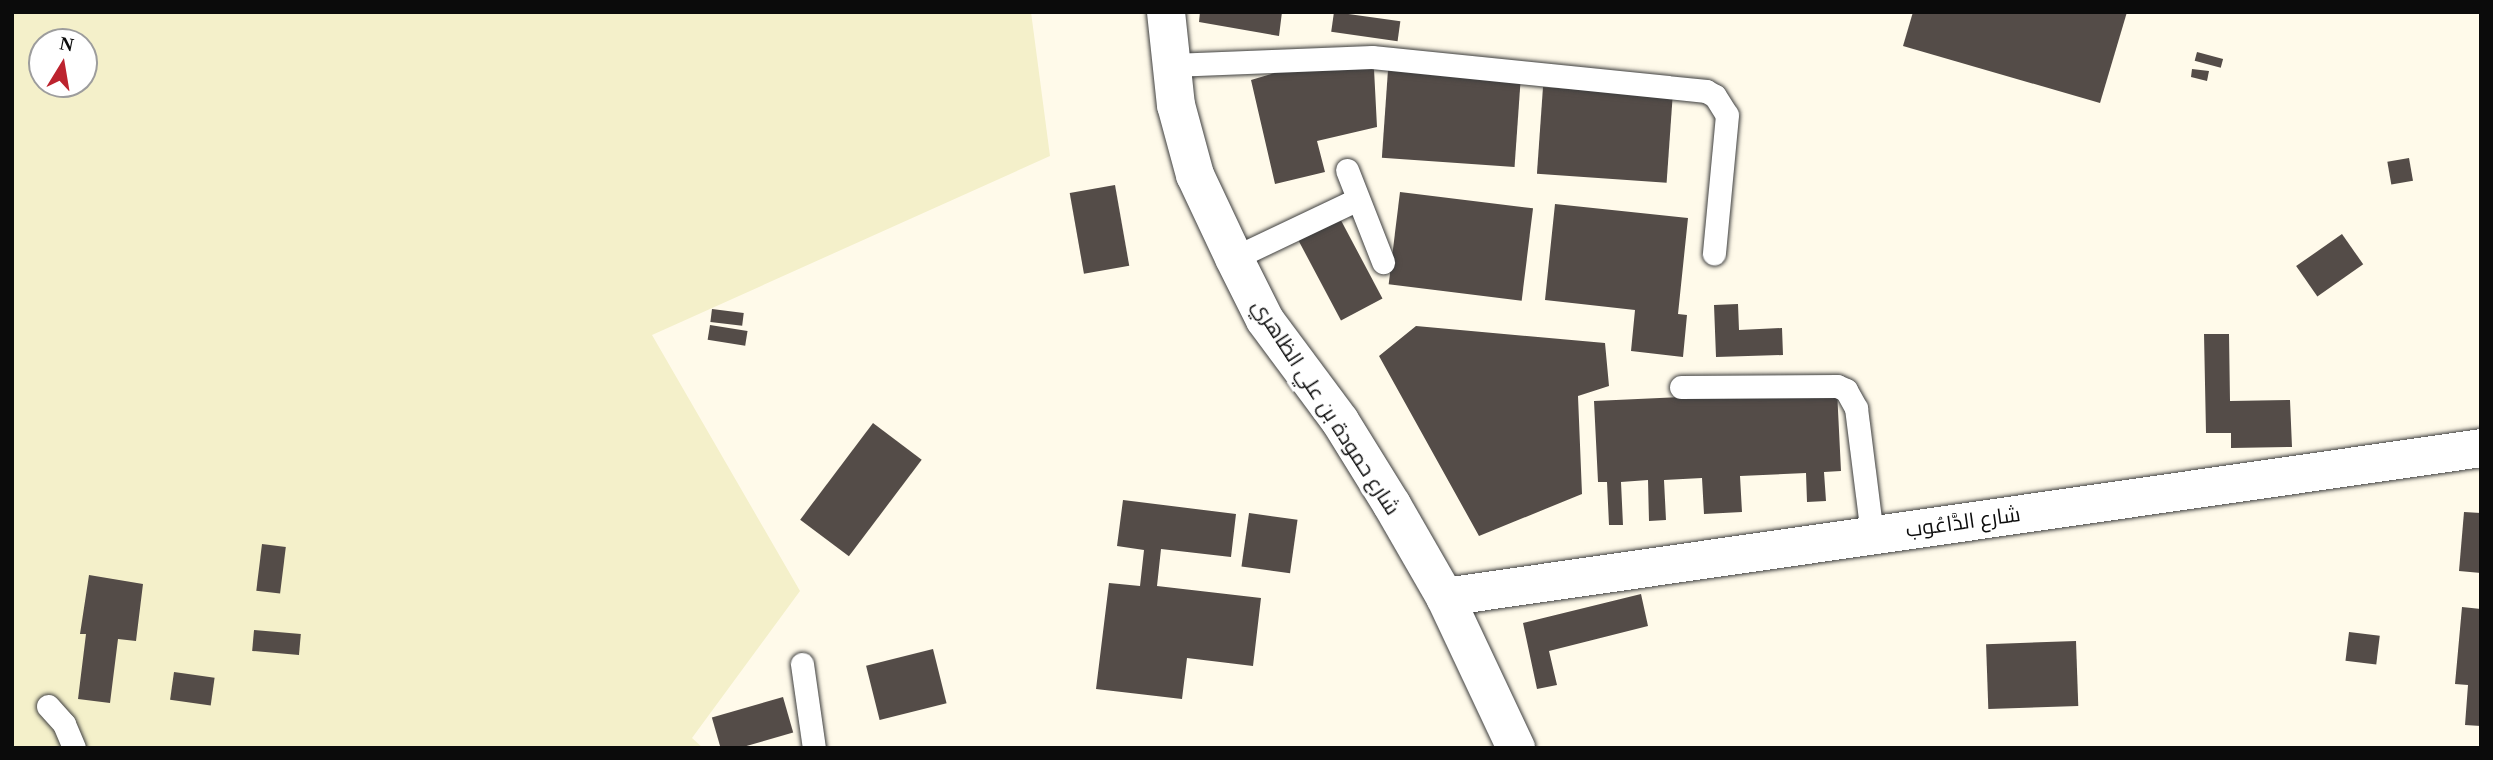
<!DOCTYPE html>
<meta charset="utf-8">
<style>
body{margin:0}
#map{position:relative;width:2493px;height:760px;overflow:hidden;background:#fffaea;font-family:"Times New Roman",Cairo,serif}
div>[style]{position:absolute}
.farmland>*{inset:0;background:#f4f0ca}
.building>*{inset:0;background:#544c48;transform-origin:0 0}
.roads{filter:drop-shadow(0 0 2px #3e3e3e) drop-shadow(0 0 2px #3e3e3e)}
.service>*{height:23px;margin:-11.5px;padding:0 11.5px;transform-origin:11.5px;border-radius:11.5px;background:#fff}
.minor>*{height:38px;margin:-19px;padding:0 19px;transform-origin:19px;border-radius:19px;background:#fff}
span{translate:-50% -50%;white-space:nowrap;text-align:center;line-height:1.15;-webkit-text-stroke:7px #fff;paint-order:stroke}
.street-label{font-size:21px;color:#0b0b0b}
.frame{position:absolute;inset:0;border:14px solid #0b0b0b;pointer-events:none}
.north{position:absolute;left:28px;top:28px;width:70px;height:70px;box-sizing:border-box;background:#fff;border:2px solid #9d9d9d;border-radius:50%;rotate:11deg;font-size:19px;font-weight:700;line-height:28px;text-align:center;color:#0b0b0b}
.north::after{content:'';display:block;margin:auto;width:24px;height:32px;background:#bc232e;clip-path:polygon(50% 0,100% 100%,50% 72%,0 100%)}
</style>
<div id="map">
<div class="farmland">
<div style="clip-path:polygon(evenodd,12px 12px,1031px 12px,1050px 156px,652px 335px,800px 591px,692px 738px,703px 748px,12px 748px,12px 12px,42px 42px,84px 42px,84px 84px,42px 84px,42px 42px)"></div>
</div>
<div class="building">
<div style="clip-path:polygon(1200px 12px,1282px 12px,1279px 36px,1199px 22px)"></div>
<div style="left:1334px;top:12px;width:67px;height:20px;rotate:8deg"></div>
<div style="clip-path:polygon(1913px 12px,2127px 12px,2100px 103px,1903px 46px)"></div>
<div style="left:2197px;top:52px;width:27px;height:9px;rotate:15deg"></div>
<div style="clip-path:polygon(1307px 63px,1374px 69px,1377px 127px,1317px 141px,1325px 172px,1275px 184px,1251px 80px)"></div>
<div style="clip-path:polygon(2192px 69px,2209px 71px,2207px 81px,2191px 77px)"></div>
<div style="left:1388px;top:70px;width:133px;height:88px;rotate:4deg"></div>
<div style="left:1543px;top:87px;width:130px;height:87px;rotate:4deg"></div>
<div style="left:2409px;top:158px;width:23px;height:22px;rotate:80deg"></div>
<div style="left:1115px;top:185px;width:82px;height:46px;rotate:80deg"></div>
<div style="left:1400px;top:192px;width:134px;height:93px;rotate:7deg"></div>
<div style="clip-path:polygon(1555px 204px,1688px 218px,1678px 314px,1687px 315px,1683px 357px,1631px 351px,1635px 310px,1545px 300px)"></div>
<div style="left:1336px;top:211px;width:99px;height:47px;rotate:62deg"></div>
<div style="left:2342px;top:234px;width:37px;height:56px;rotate:55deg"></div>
<div style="clip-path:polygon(1738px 304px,1739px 330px,1782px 328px,1783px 355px,1716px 357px,1714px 305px)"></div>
<div style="left:712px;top:309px;width:32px;height:13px;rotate:7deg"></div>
<div style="left:710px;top:325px;width:38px;height:15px;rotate:9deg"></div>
<div style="clip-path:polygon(1416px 326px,1605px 343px,1609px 386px,1578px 396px,1582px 494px,1479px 536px,1379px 356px)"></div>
<div style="clip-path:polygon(2204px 334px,2229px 334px,2230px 401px,2290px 400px,2292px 447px,2231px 448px,2231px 433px,2206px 433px)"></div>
<div style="clip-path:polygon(1837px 390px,1841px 471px,1824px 472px,1826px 501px,1807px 502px,1806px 473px,1740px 476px,1742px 512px,1704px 514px,1702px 478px,1664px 480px,1666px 520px,1649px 521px,1648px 480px,1621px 482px,1623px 525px,1609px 525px,1607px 482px,1598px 482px,1594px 401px)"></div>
<div style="left:873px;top:423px;width:61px;height:121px;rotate:37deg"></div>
<div style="clip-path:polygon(1123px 500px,1236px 514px,1231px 557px,1161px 549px,1157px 586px,1261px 598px,1253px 666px,1187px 658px,1182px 699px,1096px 689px,1109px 583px,1140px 586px,1144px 550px,1117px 546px)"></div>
<div style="clip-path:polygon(2464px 512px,2481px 513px,2481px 573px,2459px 571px)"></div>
<div style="left:1249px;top:513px;width:49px;height:54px;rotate:8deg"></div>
<div style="left:262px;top:544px;width:24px;height:47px;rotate:7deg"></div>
<div style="clip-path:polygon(89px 575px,143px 584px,136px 641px,118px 639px,110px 703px,78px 699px,86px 634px,80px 634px)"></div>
<div style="clip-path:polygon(1641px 594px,1648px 626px,1549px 651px,1557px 685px,1537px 689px,1523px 623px)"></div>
<div style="clip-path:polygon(2462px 607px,2481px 609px,2481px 726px,2465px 725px,2468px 685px,2455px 684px)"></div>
<div style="left:254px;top:630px;width:47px;height:21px;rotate:5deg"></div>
<div style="left:2349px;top:632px;width:31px;height:29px;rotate:7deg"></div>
<div style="left:2076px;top:641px;width:65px;height:90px;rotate:88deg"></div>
<div style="left:933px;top:649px;width:56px;height:69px;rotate:76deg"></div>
<div style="left:174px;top:672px;width:41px;height:28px;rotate:8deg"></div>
<div style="left:783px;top:697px;width:37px;height:74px;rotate:74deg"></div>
</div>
<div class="roads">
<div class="service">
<div style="left:1172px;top:65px;width:200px;rotate:-2.3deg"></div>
<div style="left:1372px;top:57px;width:336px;rotate:5.8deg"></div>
<div style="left:1706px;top:91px;width:10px;rotate:29deg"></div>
<div style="left:1715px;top:96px;width:22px;rotate:58deg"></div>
<div style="left:1727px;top:115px;width:139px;rotate:95.4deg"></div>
<div style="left:1347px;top:170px;width:99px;rotate:68.6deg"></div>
<div style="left:1234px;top:258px;width:137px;rotate:-25.4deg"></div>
<div style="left:1681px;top:387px;width:156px;rotate:-0.4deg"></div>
<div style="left:1837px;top:386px;width:10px;rotate:24deg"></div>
<div style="left:1846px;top:390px;width:21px;rotate:61deg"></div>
<div style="left:1856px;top:408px;width:128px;rotate:82.8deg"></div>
<div style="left:802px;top:664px;width:85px;rotate:81.9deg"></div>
<div style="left:48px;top:706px;width:24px;rotate:48deg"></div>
<div style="left:64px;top:724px;width:26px;rotate:67deg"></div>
</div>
<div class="minor">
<div style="left:1166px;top:12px;width:94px;rotate:83.9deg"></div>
<div style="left:1176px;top:105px;width:73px;rotate:74.8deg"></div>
<div style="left:1195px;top:175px;width:92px;rotate:64.8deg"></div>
<div style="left:1234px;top:258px;width:69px;rotate:63.4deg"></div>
<div style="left:1265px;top:320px;width:126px;rotate:53.4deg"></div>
<div style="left:1340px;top:421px;width:99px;rotate:58.2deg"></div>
<div style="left:1392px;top:505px;width:106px;rotate:60.1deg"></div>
<div style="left:1445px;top:597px;width:167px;rotate:64.8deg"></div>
<div style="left:1445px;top:597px;width:1047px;rotate:-8.18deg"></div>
</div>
</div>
<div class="street-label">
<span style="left:1326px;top:407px;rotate:57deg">شارع حمودة بن علي الظاهري</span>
<span style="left:1963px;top:522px;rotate:-8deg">شارع الدَّاعُوب</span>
</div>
<div class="frame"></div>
<div class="north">N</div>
</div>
